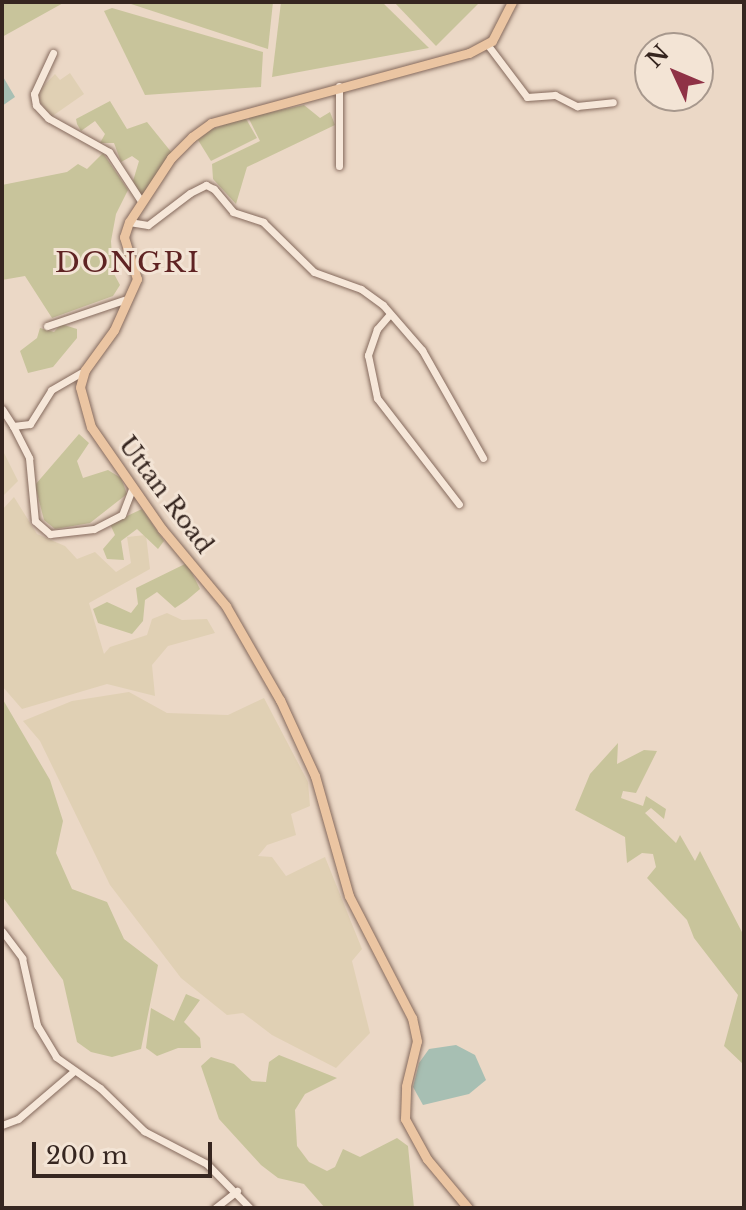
<!DOCTYPE html>
<style>
body{margin:0}
#map{position:relative;width:746px;height:1210px;overflow:hidden;background:#ebd8c6;font-family:"Libre Baskerville",serif}
div>[style]{position:absolute}
.farmland>*{inset:0;background:#e0d0b4}
.green>*{inset:0;background:#c8c49b}
.water>*{inset:0;background:#a7bfb3}
.roads{filter:drop-shadow(0 0 2px #856a5d) drop-shadow(0 0 2px #856a5d)}
.minor>*{height:7px;margin:-3.5px;padding:0 3.5px;transform-origin:3.5px;border-radius:3.5px;background:#f6e7d9}
.major>*{height:9px;margin:-4.5px;padding:0 4.5px;transform-origin:4.5px;border-radius:4.5px;background:#ebc5a2}
span{translate:-50% -50%;white-space:nowrap;text-align:center;line-height:1.15;-webkit-text-stroke:6px #f3e4d5;paint-order:stroke}
.street-label{font-size:24px;color:#362620}
.quarter-label{font-size:28px;color:#5f2323;letter-spacing:2px}
.frame{position:absolute;inset:0;border:4px solid #362620;pointer-events:none}
.north{position:absolute;left:634px;top:32px;width:80px;height:80px;box-sizing:border-box;background:#f3e4d5;border:2px solid #a7988d;border-radius:50%;rotate:314deg;font-size:22px;font-weight:700;line-height:32px;text-align:center;color:#362620}
.north::after{content:'';display:block;margin:auto;width:28px;height:36px;background:#8f3246;clip-path:polygon(50% 0,100% 100%,50% 72%,0 100%)}
.scale{position:absolute;left:32px;top:1142px;width:180px;height:36px;box-sizing:border-box;border:4px solid #362620;border-top:0;padding-left:10px;font-size:24px;line-height:28px;white-space:nowrap;color:#362620;-webkit-text-stroke:6px #f3e4d5;paint-order:stroke}
</style>
<div id="map">
<div class="farmland">
<div style="clip-path:polygon(70px 73px,84px 94px,51px 117px,35px 95px,55px 74px,60px 80px)"></div>
<div style="clip-path:polygon(2px 449px,18px 481px,2px 497px)"></div>
<div style="clip-path:polygon(14px 497px,37px 534px,65px 546px,77px 559px,95px 552px,116px 572px,131px 563px,127px 537px,146px 535px,150px 569px,89px 603px,104px 654px,110px 647px,147px 635px,152px 619px,167px 613px,182px 620px,207px 619px,215px 633px,168px 646px,152px 665px,155px 696px,107px 684px,22px 709px,2px 686px,2px 510px)"></div>
<div style="clip-path:polygon(129px 692px,167px 713px,228px 715px,264px 698px,308px 782px,310px 806px,291px 814px,296px 835px,267px 845px,258px 856px,272px 857px,286px 876px,325px 857px,362px 949px,352px 961px,370px 1033px,336px 1068px,272px 1035px,243px 1013px,227px 1015px,181px 978px,110px 885px,40px 741px,23px 721px,72px 701px)"></div>
</div>
<div class="green">
<div style="clip-path:polygon(2px 2px,65px 2px,2px 37px)"></div>
<div style="clip-path:polygon(125px 2px,273px 2px,268px 49px)"></div>
<div style="clip-path:polygon(281px 2px,382px 2px,429px 48px,272px 77px)"></div>
<div style="clip-path:polygon(394px 2px,480px 2px,436px 46px)"></div>
<div style="clip-path:polygon(112px 8px,263px 52px,261px 87px,145px 95px,104px 11px)"></div>
<div style="clip-path:polygon(110px 101px,127px 129px,147px 122px,172px 153px,141px 197px,133px 181px,139px 161px,132px 156px,121px 162px,114px 143px,100px 143px,105px 134px,95px 121px,81px 131px,77px 124px,76px 119px)"></div>
<div style="clip-path:polygon(304px 105px,320px 118px,330px 112px,335px 125px,247px 167px,236px 204px,213px 179px,212px 164px,260px 141px,248px 117px)"></div>
<div style="clip-path:polygon(245px 117px,257px 138px,211px 161px,198px 140px,210px 130px)"></div>
<div style="clip-path:polygon(103px 153px,128px 190px,116px 214px,111px 241px,113px 272px,120px 285px,113px 296px,52px 318px,25px 276px,2px 280px,2px 185px,67px 172px,78px 164px,87px 169px)"></div>
<div style="clip-path:polygon(61px 324px,77px 329px,77px 338px,53px 367px,28px 373px,20px 351px,37px 338px,40px 328px,54px 332px)"></div>
<div style="clip-path:polygon(79px 434px,89px 443px,77px 461px,83px 478px,108px 470px,121px 478px,127px 494px,90px 523px,55px 529px,44px 520px,35px 485px)"></div>
<div style="clip-path:polygon(142px 509px,164px 541px,158px 549px,137px 529px,121px 541px,124px 560px,107px 559px,103px 549px,115px 535px,110px 524px)"></div>
<div style="clip-path:polygon(187px 563px,200px 589px,187px 600px,175px 608px,157px 592px,145px 600px,143px 621px,132px 634px,98px 623px,93px 609px,107px 602px,131px 613px,138px 604px,136px 588px)"></div>
<div style="clip-path:polygon(2px 698px,50px 780px,63px 821px,56px 853px,72px 889px,107px 902px,124px 939px,158px 965px,141px 1049px,112px 1057px,91px 1052px,77px 1042px,63px 980px,2px 896px)"></div>
<div style="clip-path:polygon(618px 743px,617px 764px,644px 750px,657px 751px,636px 793px,623px 791px,621px 798px,643px 806px,646px 796px,666px 809px,664px 819px,651px 808px,645px 813px,676px 843px,680px 835px,695px 861px,700px 851px,744px 936px,744px 1065px,724px 1046px,738px 995px,694px 938px,687px 920px,647px 878px,656px 867px,653px 854px,642px 853px,627px 863px,625px 837px,575px 810px,590px 774px)"></div>
<div style="clip-path:polygon(186px 994px,200px 1000px,184px 1022px,200px 1038px,201px 1048px,178px 1048px,157px 1056px,146px 1048px,151px 1008px,174px 1021px)"></div>
<div style="clip-path:polygon(279px 1055px,337px 1078px,305px 1094px,295px 1110px,297px 1146px,309px 1162px,327px 1171px,335px 1167px,343px 1149px,360px 1157px,397px 1138px,408px 1146px,414px 1208px,325px 1208px,304px 1184px,278px 1178px,261px 1165px,219px 1119px,201px 1066px,211px 1057px,234px 1064px,252px 1081px,266px 1082px,269px 1062px)"></div>
</div>
<div class="water">
<div style="clip-path:polygon(2px 60px,2px 75px,15px 97px,2px 106px)"></div>
<div style="clip-path:polygon(456px 1045px,475px 1055px,486px 1080px,469px 1094px,423px 1105px,413px 1087px,419px 1063px,429px 1049px)"></div>
</div>
<div class="roads">
<div class="minor">
<div style="left:487px;top:44px;width:66px;rotate:53deg"></div>
<div style="left:527px;top:97px;width:28px;rotate:-4deg"></div>
<div style="left:555px;top:95px;width:25px;rotate:27deg"></div>
<div style="left:577px;top:106px;width:36px;rotate:-6deg"></div>
<div style="left:53px;top:53px;width:45px;rotate:114.9deg"></div>
<div style="left:34px;top:94px;width:11px;rotate:80deg"></div>
<div style="left:36px;top:105px;width:18px;rotate:47deg"></div>
<div style="left:48px;top:118px;width:70px;rotate:29.1deg"></div>
<div style="left:109px;top:152px;width:59px;rotate:56.9deg"></div>
<div style="left:339px;top:86px;width:80px;rotate:90deg"></div>
<div style="left:129px;top:222px;width:19px;rotate:9deg"></div>
<div style="left:148px;top:225px;width:53px;rotate:-37.3deg"></div>
<div style="left:190px;top:193px;width:18px;rotate:-27deg"></div>
<div style="left:206px;top:185px;width:9px;rotate:27deg"></div>
<div style="left:214px;top:189px;width:30px;rotate:50deg"></div>
<div style="left:233px;top:212px;width:32px;rotate:18deg"></div>
<div style="left:263px;top:222px;width:71px;rotate:44.4deg"></div>
<div style="left:314px;top:272px;width:50px;rotate:19.9deg"></div>
<div style="left:361px;top:289px;width:27px;rotate:36deg"></div>
<div style="left:383px;top:305px;width:60px;rotate:49.1deg"></div>
<div style="left:422px;top:350px;width:124px;rotate:60.5deg"></div>
<div style="left:390px;top:314px;width:20px;rotate:131deg"></div>
<div style="left:377px;top:329px;width:28px;rotate:109deg"></div>
<div style="left:368px;top:355px;width:44px;rotate:78.2deg"></div>
<div style="left:377px;top:398px;width:134px;rotate:52.3deg"></div>
<div style="left:47px;top:326px;width:81px;rotate:-18.7deg"></div>
<div style="left:2px;top:409px;width:20px;rotate:57deg"></div>
<div style="left:13px;top:426px;width:17px;rotate:-7deg"></div>
<div style="left:30px;top:424px;width:40px;rotate:-58deg"></div>
<div style="left:51px;top:390px;width:39px;rotate:-30deg"></div>
<div style="left:13px;top:426px;width:36px;rotate:63deg"></div>
<div style="left:29px;top:458px;width:63px;rotate:84.6deg"></div>
<div style="left:35px;top:521px;width:20px;rotate:41deg"></div>
<div style="left:50px;top:534px;width:44px;rotate:-6.5deg"></div>
<div style="left:94px;top:529px;width:31px;rotate:-27deg"></div>
<div style="left:122px;top:515px;width:30px;rotate:-69deg"></div>
<div style="left:2px;top:931px;width:34px;rotate:53deg"></div>
<div style="left:22px;top:958px;width:69px;rotate:77.4deg"></div>
<div style="left:37px;top:1025px;width:37px;rotate:59deg"></div>
<div style="left:56px;top:1057px;width:54px;rotate:35.2deg"></div>
<div style="left:100px;top:1088px;width:62px;rotate:44.3deg"></div>
<div style="left:144px;top:1131px;width:71px;rotate:27.6deg"></div>
<div style="left:207px;top:1164px;width:62px;rotate:45.7deg"></div>
<div style="left:2px;top:1125px;width:17px;rotate:-21deg"></div>
<div style="left:18px;top:1119px;width:74px;rotate:-40.6deg"></div>
<div style="left:215px;top:1208px;width:28px;rotate:-38deg"></div>
</div>
<div class="major">
<div style="left:468px;top:1208px;width:64px;rotate:-129.9deg"></div>
<div style="left:427px;top:1159px;width:46px;rotate:-118.8deg"></div>
<div style="left:405px;top:1119px;width:33px;rotate:-88deg"></div>
<div style="left:406px;top:1086px;width:46px;rotate:-76.3deg"></div>
<div style="left:417px;top:1041px;width:24px;rotate:-102deg"></div>
<div style="left:412px;top:1018px;width:137px;rotate:-117.3deg"></div>
<div style="left:349px;top:896px;width:125px;rotate:-105.8deg"></div>
<div style="left:315px;top:776px;width:84px;rotate:-114.7deg"></div>
<div style="left:280px;top:700px;width:108px;rotate:-119.9deg"></div>
<div style="left:226px;top:606px;width:100px;rotate:-129.7deg"></div>
<div style="left:162px;top:529px;width:124px;rotate:-124.8deg"></div>
<div style="left:91px;top:427px;width:41px;rotate:-105.4deg"></div>
<div style="left:80px;top:387px;width:18px;rotate:-74deg"></div>
<div style="left:85px;top:370px;width:49px;rotate:-54.1deg"></div>
<div style="left:114px;top:330px;width:56px;rotate:-65.7deg"></div>
<div style="left:137px;top:279px;width:44px;rotate:-107.2deg"></div>
<div style="left:124px;top:237px;width:16px;rotate:-72deg"></div>
<div style="left:129px;top:222px;width:77px;rotate:-56.7deg"></div>
<div style="left:171px;top:158px;width:30px;rotate:-45deg"></div>
<div style="left:192px;top:137px;width:24px;rotate:-36deg"></div>
<div style="left:211px;top:123px;width:267px;rotate:-15.2deg"></div>
<div style="left:469px;top:53px;width:26px;rotate:-28deg"></div>
<div style="left:492px;top:41px;width:44px;rotate:-62.9deg"></div>
</div>
</div>
<div class="street-label">
<span style="left:166px;top:495px;rotate:53deg">Uttan Road</span>
</div>
<div class="quarter-label">
<span style="left:128px;top:263px">DONGRI</span>
</div>
<div class="frame"></div>
<div class="north">N</div>
<div class="scale">200 m</div>
</div>
